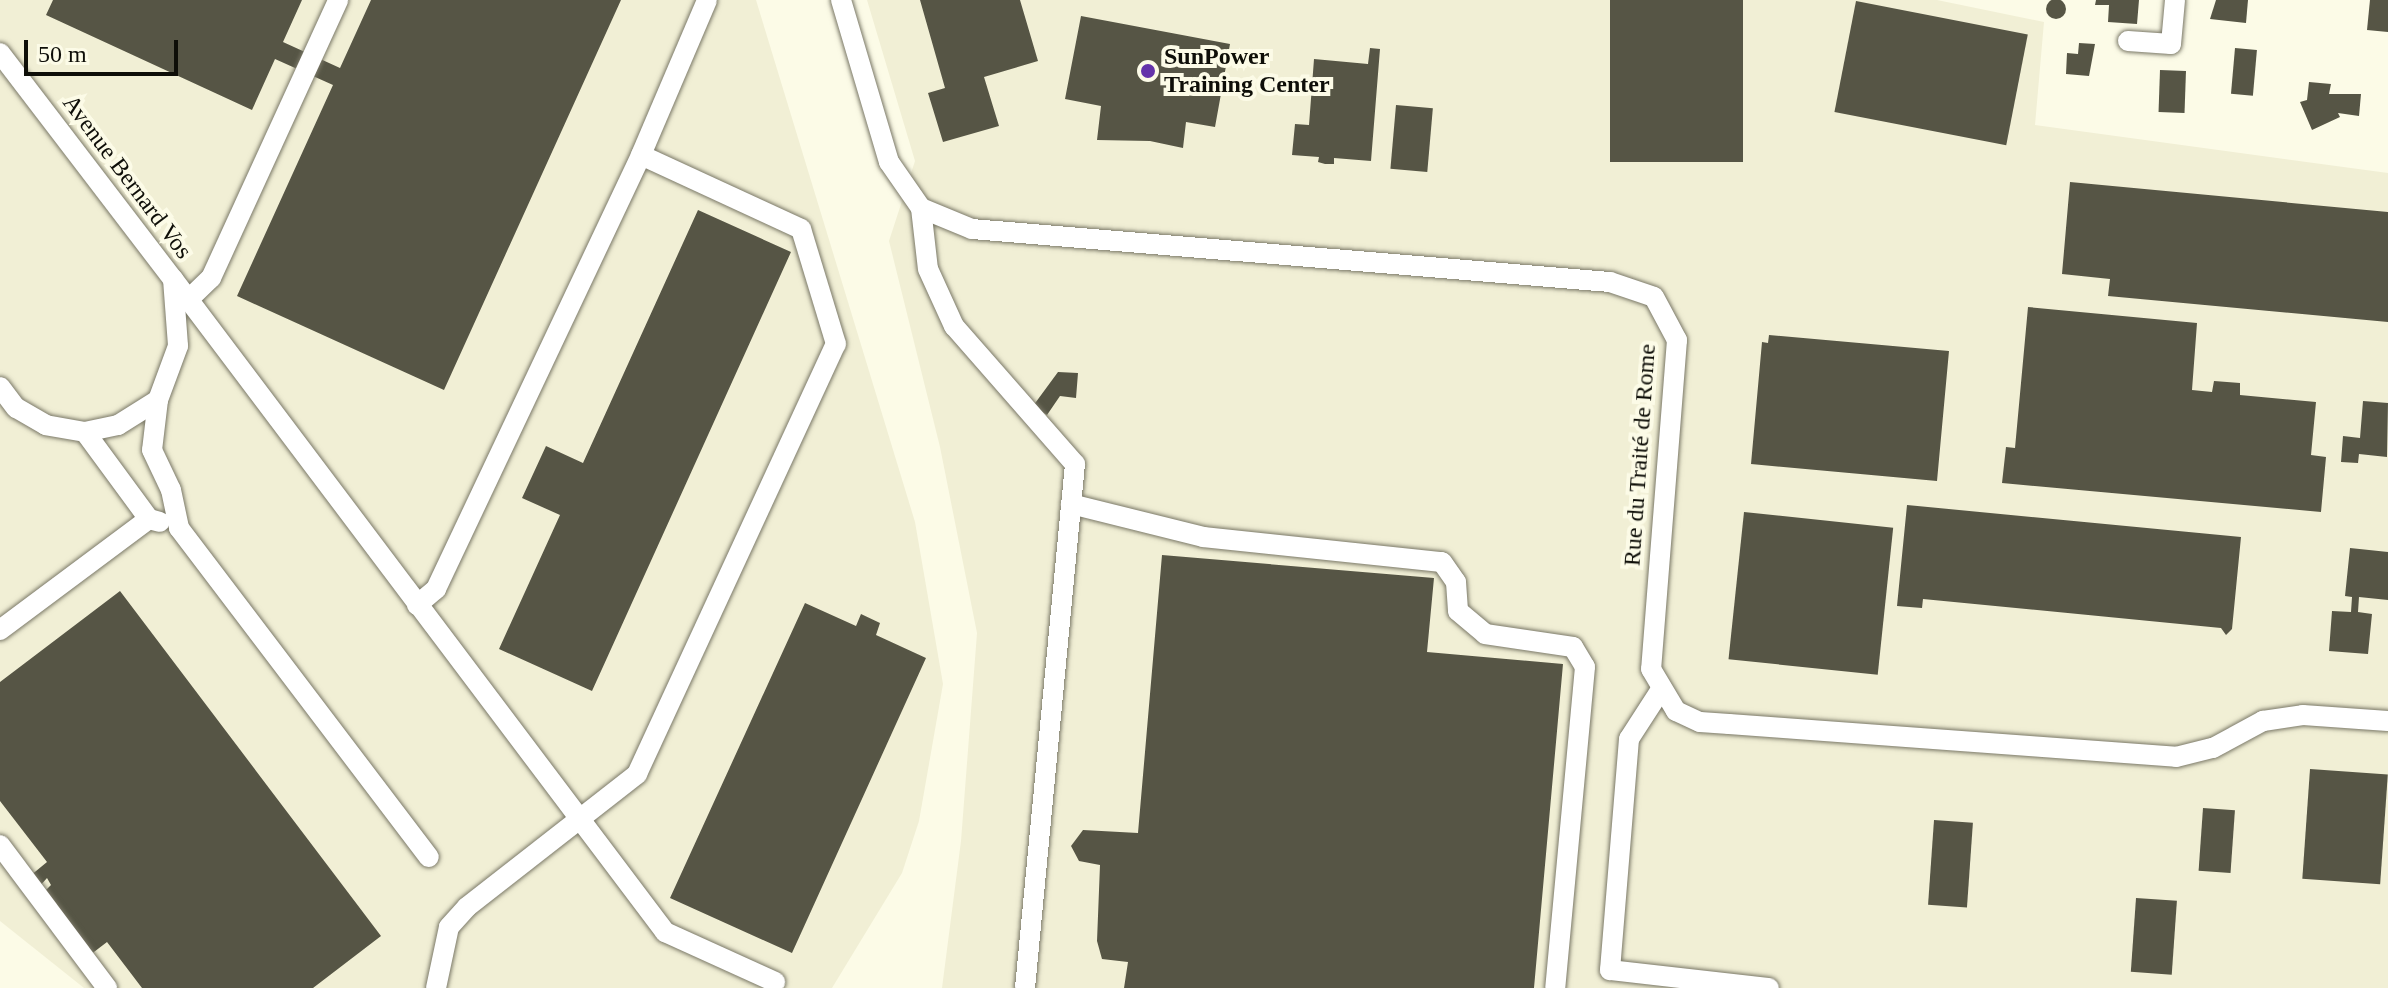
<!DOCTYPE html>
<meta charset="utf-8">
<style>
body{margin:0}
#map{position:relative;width:2388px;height:988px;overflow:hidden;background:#fcfbe7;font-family:"Times New Roman",serif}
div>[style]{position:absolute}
.built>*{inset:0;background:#f1efd5}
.building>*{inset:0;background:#565545;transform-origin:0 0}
.round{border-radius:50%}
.roads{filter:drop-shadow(0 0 2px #7a7867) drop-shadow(0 0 2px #7a7867)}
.minor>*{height:20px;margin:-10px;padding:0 10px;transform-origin:10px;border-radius:10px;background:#fff}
.dots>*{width:22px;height:22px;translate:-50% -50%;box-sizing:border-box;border:4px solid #fcfbe7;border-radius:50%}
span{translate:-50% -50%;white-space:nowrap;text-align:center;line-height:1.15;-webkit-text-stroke:8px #fcfbe7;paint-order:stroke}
.poi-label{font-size:24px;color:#0e0e08;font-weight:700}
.left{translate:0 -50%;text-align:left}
.street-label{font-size:24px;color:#0e0e08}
.scale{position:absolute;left:24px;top:40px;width:154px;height:36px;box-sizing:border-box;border:4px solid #0e0e08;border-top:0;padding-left:10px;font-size:24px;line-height:28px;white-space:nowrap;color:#0e0e08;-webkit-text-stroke:6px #fcfbe7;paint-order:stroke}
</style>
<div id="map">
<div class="built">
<div style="clip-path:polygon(0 0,756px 0,915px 522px,943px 684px,919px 821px,902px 873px,832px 988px,84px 988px,0 921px)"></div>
<div style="clip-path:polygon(867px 0,1937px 0,2044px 22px,2035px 125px,2388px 173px,2388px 988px,942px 988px,961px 841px,977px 633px,940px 447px,889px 241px,915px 161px)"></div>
</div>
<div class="building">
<div class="round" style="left:2046px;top:-1px;width:20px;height:20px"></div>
<div style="clip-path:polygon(53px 0,302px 0,283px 42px,340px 68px,371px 0,621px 0,444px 390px,237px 296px,333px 85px,275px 59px,252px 110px,46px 15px)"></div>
<div style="clip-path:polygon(920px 0,1020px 0,1038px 61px,984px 77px,999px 126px,943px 142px,928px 93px,945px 88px)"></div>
<div style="left:1610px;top:0;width:133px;height:162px"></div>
<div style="clip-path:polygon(2096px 0,2139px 0,2137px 24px,2108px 22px,2109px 5px,2095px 5px)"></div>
<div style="clip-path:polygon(2216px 0,2248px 0,2246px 23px,2210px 19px)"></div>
<div style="clip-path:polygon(2370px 0,2388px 0,2388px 32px,2367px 30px)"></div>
<div style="left:1856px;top:1px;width:175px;height:113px;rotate:11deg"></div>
<div style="clip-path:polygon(1081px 16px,1230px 44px,1215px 127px,1186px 122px,1183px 148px,1150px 141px,1097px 140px,1101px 106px,1065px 99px)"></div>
<div style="clip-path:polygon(2079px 43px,2095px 44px,2089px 76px,2066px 74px,2067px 53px,2078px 54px)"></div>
<div style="clip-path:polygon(1370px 48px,1380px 49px,1371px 161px,1334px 158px,1334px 164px,1325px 164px,1318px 162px,1319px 157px,1292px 155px,1295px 124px,1309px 125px,1314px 59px,1368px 64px)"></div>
<div style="left:2235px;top:48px;width:22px;height:46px;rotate:5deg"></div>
<div style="left:2160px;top:70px;width:26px;height:42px;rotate:2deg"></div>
<div style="clip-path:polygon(2309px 82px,2331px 84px,2329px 94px,2361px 94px,2359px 116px,2338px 113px,2340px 117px,2312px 130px,2300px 102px,2307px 100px)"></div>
<div style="left:1396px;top:105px;width:37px;height:64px;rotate:5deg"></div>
<div style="clip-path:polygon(2070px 182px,2388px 212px,2388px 322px,2108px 296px,2110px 279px,2062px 274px)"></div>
<div style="clip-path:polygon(698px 210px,791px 252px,592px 691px,499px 649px,560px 515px,522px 498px,546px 446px,583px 463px)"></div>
<div style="clip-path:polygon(2028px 307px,2197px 323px,2192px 390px,2212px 392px,2214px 381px,2240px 383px,2240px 395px,2316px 402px,2311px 455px,2326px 457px,2321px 512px,2002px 483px,2006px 447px,2015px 448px)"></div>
<div style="clip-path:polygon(1769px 335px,1949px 351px,1937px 481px,1751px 464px,1762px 342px,1768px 343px)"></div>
<div style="clip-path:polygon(1058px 372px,1078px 373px,1076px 398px,1060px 396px,1047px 415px,1033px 406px)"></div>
<div style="clip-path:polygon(2363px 401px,2388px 403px,2387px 457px,2359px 454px,2358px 463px,2341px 462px,2343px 436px,2360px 438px)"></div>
<div style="clip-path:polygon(1907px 505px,2241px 537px,2232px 629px,2226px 635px,2221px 628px,1923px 599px,1922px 608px,1897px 606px)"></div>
<div style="left:1744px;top:512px;width:150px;height:148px;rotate:6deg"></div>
<div style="clip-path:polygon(2350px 548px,2388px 552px,2388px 600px,2359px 597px,2358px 612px,2372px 614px,2368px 654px,2329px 651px,2332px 611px,2351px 612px,2352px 597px,2345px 596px)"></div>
<div style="clip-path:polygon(1162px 555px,1434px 578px,1427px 652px,1563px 664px,1534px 988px,1124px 988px,1128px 962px,1102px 959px,1097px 941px,1100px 865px,1079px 861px,1071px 846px,1083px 830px,1138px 833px)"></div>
<div style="clip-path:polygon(120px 591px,381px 936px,313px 988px,142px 988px,107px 942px,90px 955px,43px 893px,51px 885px,47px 878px,39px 887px,30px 876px,47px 862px,0 801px,0 682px)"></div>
<div style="clip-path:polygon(805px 603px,856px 626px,861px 614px,880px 623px,876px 635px,926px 658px,792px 953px,670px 898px)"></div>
<div style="left:2310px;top:769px;width:78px;height:110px;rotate:4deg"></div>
<div style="left:2203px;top:808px;width:32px;height:63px;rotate:4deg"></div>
<div style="left:1934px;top:820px;width:39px;height:85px;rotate:4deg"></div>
<div style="left:2136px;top:898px;width:41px;height:74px;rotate:4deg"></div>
</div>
<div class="roads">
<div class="minor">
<div style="left:841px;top:0;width:169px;rotate:73.5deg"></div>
<div style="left:889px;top:162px;width:56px;rotate:55.2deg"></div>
<div style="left:921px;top:208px;width:55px;rotate:22.4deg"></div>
<div style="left:972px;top:229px;width:640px;rotate:4.75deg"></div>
<div style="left:1610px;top:282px;width:46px;rotate:18.8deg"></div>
<div style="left:1654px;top:297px;width:49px;rotate:61.9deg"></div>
<div style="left:1677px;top:340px;width:330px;rotate:94.5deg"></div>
<div style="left:1651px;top:669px;width:49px;rotate:59.2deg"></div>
<div style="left:1676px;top:711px;width:26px;rotate:25deg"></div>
<div style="left:1700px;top:722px;width:29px;rotate:4deg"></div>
<div style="left:1729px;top:724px;width:448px;rotate:4.2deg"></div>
<div style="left:2176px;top:757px;width:38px;rotate:-14deg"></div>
<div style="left:2213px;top:748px;width:57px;rotate:-28.4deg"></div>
<div style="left:2263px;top:721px;width:40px;rotate:-8.5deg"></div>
<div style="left:2303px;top:715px;width:85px;rotate:4deg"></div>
<div style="left:2128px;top:41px;width:43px;rotate:4deg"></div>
<div style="left:2171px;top:44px;width:44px;rotate:-84.8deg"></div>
<div style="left:0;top:53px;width:285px;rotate:52.6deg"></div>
<div style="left:173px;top:279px;width:67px;rotate:85.7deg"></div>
<div style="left:178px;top:346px;width:58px;rotate:110.3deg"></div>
<div style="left:158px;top:400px;width:47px;rotate:148deg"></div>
<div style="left:118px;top:425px;width:34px;rotate:168deg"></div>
<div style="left:85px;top:432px;width:40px;rotate:-170deg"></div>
<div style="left:46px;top:425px;width:34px;rotate:-150deg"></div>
<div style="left:16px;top:408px;width:26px;rotate:-127deg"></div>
<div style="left:921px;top:208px;width:61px;rotate:83.5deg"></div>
<div style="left:928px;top:269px;width:63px;rotate:65.5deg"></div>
<div style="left:954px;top:326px;width:184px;rotate:48.8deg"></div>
<div style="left:1075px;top:464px;width:526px;rotate:95.45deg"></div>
<div style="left:173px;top:279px;width:818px;rotate:53deg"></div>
<div style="left:665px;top:932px;width:121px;rotate:24.4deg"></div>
<div style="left:188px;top:300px;width:32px;rotate:-44deg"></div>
<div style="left:211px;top:278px;width:306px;rotate:-65.4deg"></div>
<div style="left:158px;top:400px;width:50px;rotate:96.8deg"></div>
<div style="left:152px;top:450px;width:44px;rotate:64.6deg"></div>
<div style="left:171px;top:490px;width:39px;rotate:78deg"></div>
<div style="left:179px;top:528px;width:413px;rotate:52.8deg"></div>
<div style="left:85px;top:432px;width:108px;rotate:53.7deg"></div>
<div style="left:149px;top:519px;width:11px;rotate:15deg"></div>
<div style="left:1071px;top:504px;width:136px;rotate:14deg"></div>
<div style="left:1203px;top:537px;width:240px;rotate:6deg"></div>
<div style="left:1442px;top:562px;width:24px;rotate:55deg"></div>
<div style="left:1456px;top:582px;width:29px;rotate:86deg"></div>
<div style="left:1458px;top:611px;width:35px;rotate:40deg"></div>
<div style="left:1485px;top:634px;width:89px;rotate:8.4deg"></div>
<div style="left:1573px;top:647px;width:23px;rotate:59deg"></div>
<div style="left:1585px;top:667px;width:322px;rotate:95.3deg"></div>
<div style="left:417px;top:605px;width:25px;rotate:-40deg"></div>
<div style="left:436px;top:589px;width:480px;rotate:-64.7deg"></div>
<div style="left:641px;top:155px;width:168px;rotate:-66.9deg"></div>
<div style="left:0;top:630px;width:186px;rotate:-36.7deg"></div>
<div style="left:1660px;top:691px;width:57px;rotate:122.9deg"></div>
<div style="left:1629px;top:739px;width:232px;rotate:94.7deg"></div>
<div style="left:1610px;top:970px;width:160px;rotate:6.5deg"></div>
<div style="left:0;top:845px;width:179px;rotate:53.2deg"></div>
<div style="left:436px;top:988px;width:62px;rotate:-78deg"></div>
<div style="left:449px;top:927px;width:27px;rotate:-48deg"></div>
<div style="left:467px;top:907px;width:216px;rotate:-38deg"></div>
<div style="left:637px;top:774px;width:474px;rotate:-65.2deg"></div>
<div style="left:836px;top:344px;width:120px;rotate:-106.9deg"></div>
<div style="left:801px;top:229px;width:176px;rotate:-155.2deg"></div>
</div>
</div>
<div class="dots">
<div style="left:1148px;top:71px;background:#6433aa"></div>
</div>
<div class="poi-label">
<span class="left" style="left:1164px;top:71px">SunPower<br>Training Center</span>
</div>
<div class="street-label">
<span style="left:127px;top:177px;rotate:53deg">Avenue Bernard Vos</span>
<span style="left:1640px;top:455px;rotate:-86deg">Rue du Traité de Rome</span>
</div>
<div class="scale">50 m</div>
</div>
